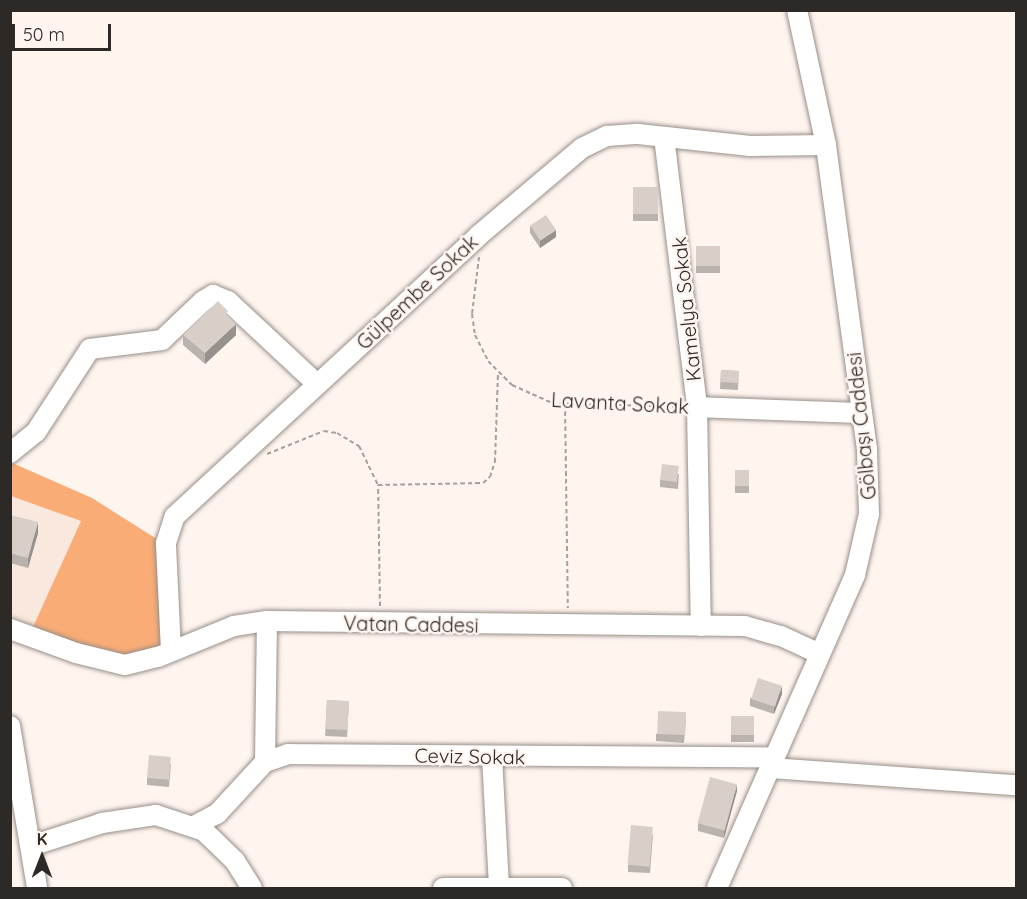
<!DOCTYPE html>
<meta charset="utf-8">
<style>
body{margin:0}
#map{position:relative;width:1027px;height:899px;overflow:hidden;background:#fff5ef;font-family:Quicksand,sans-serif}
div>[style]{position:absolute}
.built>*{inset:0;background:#f9e8dd}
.forest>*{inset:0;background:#f9ac75}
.path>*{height:2px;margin-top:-1px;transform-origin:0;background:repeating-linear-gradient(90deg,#a69f9b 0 4.5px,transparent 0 7.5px)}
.roads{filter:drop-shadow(0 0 2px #988f89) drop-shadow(0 0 2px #988f89)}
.minor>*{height:20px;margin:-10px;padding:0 10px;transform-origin:10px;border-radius:10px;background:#fff}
.wall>*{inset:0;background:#bab2ad;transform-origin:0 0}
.shaded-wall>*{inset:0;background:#97918d}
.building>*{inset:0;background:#d8cfc9;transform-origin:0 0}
span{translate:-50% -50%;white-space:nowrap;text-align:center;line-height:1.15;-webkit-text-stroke:5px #fff5ef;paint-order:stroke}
.street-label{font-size:20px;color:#2d2927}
.frame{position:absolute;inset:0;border:12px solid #2d2927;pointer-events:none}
.north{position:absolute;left:12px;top:827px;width:60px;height:60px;-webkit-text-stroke:4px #fff5ef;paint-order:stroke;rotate:0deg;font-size:16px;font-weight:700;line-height:24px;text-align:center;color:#2d2927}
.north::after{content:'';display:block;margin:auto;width:21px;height:27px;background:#2d2927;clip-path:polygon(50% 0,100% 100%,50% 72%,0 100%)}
.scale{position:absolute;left:12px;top:24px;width:99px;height:27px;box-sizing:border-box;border:3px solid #2d2927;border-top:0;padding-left:8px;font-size:18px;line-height:21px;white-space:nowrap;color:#2d2927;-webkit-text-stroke:4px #fff5ef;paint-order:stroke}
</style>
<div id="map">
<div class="built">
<div style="clip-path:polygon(10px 462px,92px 498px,33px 627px,11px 616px)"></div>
</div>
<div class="forest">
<div style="clip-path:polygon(10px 462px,92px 498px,160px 541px,164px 642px,157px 651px,136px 657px,102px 653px,33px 627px,81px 521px,11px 496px)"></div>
</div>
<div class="path">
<div style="left:479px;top:257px;width:57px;rotate:97deg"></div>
<div style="left:472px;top:314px;width:21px;rotate:82deg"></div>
<div style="left:475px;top:335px;width:29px;rotate:63deg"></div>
<div style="left:488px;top:361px;width:34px;rotate:45deg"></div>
<div style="left:512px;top:385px;width:44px;rotate:24.2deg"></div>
<div style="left:552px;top:403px;width:130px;rotate:1.8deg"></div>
<div style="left:565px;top:404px;width:204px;rotate:89.2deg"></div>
<div style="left:267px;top:454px;width:61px;rotate:-22deg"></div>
<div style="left:324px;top:431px;width:13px;rotate:9deg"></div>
<div style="left:337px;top:433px;width:26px;rotate:31deg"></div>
<div style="left:359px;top:446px;width:43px;rotate:64deg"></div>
<div style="left:380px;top:606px;width:121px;rotate:-90.9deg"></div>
<div style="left:378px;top:485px;width:105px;rotate:-1.1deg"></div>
<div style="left:483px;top:483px;width:9px;rotate:-41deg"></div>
<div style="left:490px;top:477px;width:16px;rotate:-72deg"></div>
<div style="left:495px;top:462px;width:90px;rotate:-88.1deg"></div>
</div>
<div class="roads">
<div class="minor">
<div style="left:664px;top:137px;width:272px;rotate:83deg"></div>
<div style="left:697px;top:407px;width:219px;rotate:89deg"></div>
<div style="left:697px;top:407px;width:165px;rotate:2.1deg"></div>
<div style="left:10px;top:453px;width:33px;rotate:-39deg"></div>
<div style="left:36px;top:432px;width:99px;rotate:-57deg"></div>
<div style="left:90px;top:349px;width:73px;rotate:-7.1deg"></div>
<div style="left:162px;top:340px;width:57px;rotate:-43.6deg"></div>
<div style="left:203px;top:301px;width:12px;rotate:-31deg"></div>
<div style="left:213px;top:295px;width:16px;rotate:22deg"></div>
<div style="left:228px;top:301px;width:122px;rotate:43deg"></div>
<div style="left:10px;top:629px;width:70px;rotate:20deg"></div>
<div style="left:76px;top:653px;width:50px;rotate:13.8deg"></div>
<div style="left:125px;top:665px;width:34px;rotate:-14deg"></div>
<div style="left:158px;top:657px;width:82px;rotate:-22.2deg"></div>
<div style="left:234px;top:626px;width:33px;rotate:-9deg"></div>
<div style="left:267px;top:621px;width:478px;rotate:0.6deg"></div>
<div style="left:745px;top:626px;width:37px;rotate:16deg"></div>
<div style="left:781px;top:636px;width:43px;rotate:24.8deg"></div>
<div style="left:171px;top:651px;width:108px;rotate:-92.7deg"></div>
<div style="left:166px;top:543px;width:28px;rotate:-72deg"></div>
<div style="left:175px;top:516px;width:413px;rotate:-42.7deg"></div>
<div style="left:478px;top:236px;width:136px;rotate:-40.2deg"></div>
<div style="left:582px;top:148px;width:28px;rotate:-26deg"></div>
<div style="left:607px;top:136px;width:31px;rotate:-4deg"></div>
<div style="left:638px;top:134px;width:113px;rotate:6.1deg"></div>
<div style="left:750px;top:146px;width:76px;rotate:-0.8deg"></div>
<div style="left:10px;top:726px;width:164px;rotate:80.5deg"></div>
<div style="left:492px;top:757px;width:131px;rotate:86.9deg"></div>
<div style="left:265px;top:762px;width:141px;rotate:-89.2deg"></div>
<div style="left:770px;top:768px;width:247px;rotate:4deg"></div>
<div style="left:194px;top:826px;width:26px;rotate:-28deg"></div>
<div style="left:217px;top:814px;width:71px;rotate:-47.3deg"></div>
<div style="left:265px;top:762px;width:24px;rotate:-19deg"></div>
<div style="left:288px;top:754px;width:486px;rotate:0.4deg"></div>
<div style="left:31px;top:846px;width:75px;rotate:-17.9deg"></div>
<div style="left:102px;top:823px;width:55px;rotate:-8.4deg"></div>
<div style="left:156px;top:815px;width:51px;rotate:18.4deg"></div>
<div style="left:204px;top:831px;width:43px;rotate:44.1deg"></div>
<div style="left:235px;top:861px;width:32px;rotate:58deg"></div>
<div style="left:443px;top:888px;width:119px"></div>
<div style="left:717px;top:888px;width:342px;rotate:-66.2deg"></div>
<div style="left:855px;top:575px;width:63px;rotate:-77.1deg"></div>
<div style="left:869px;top:514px;width:65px;rotate:-91.8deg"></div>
<div style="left:867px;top:449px;width:307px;rotate:-97.7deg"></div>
<div style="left:826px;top:145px;width:138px;rotate:-102.1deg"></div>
</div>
</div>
<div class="wall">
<div style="left:633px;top:187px;width:25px;height:34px"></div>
<div style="clip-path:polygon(530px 226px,556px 237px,540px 248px,530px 233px)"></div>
<div style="left:720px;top:246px;width:27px;height:24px;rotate:90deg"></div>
<div style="clip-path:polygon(228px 316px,236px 335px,205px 364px,183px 345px,183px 335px)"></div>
<div style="left:721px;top:370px;width:18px;height:19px;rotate:3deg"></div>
<div style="left:735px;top:470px;width:14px;height:23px"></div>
<div style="clip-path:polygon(679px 474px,678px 489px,660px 487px,660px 480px)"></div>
<div style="clip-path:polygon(10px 515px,38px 533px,28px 568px,10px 563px)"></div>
<div style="clip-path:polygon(782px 694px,774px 714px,750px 706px,750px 698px)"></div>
<div style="left:327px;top:700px;width:22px;height:36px;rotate:3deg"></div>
<div style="left:731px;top:716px;width:23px;height:26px"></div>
<div style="clip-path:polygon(686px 719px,684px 743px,656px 741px,656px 734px)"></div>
<div style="clip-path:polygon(171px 764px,169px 787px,147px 785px,147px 778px)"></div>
<div style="clip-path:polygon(737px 791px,724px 838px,698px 831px,698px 823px)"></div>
<div style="clip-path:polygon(653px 834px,650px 873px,628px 872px,628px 865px)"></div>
</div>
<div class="shaded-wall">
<div style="clip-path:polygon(556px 230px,556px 237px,540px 248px,540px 241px)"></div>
<div style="clip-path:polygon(236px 324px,236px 335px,205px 364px,205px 353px)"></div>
<div style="clip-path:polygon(38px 522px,38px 533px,28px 568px,28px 558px)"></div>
<div style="clip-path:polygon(782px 686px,782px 694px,774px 714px,774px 707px)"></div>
<div style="clip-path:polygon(737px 784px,737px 791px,724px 838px,724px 831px)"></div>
</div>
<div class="building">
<div style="left:633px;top:187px;width:25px;height:27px"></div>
<div style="left:546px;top:215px;width:18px;height:19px;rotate:56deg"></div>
<div style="left:720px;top:246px;width:20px;height:24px;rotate:90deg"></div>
<div style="clip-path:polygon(218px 301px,228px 311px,226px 314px,236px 324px,205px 353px,183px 335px)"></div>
<div style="left:721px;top:370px;width:18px;height:12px;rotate:3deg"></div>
<div style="left:662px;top:464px;width:17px;height:16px;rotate:7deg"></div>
<div style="left:735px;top:470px;width:14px;height:16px"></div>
<div style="clip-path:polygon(10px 515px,38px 522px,28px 558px,10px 553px)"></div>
<div style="left:758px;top:678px;width:25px;height:22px;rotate:18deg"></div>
<div style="left:327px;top:700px;width:22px;height:29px;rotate:3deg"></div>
<div style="left:658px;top:711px;width:28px;height:23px;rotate:2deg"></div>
<div style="left:731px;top:716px;width:23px;height:19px"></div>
<div style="left:149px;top:755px;width:22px;height:23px;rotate:5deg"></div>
<div style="left:710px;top:777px;width:28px;height:48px;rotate:15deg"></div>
<div style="left:631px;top:825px;width:22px;height:40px;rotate:5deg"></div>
</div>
<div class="street-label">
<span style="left:417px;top:292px;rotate:-43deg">Gülpembe Sokak</span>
<span style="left:686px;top:309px;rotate:-96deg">Kamelya Sokak</span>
<span style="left:620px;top:403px;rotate:3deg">Lavanta Sokak</span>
<span style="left:861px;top:426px;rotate:-96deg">Gölbaşı Caddesi</span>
<span style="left:411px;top:624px;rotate:1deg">Vatan Caddesi</span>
<span style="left:470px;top:756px;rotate:1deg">Ceviz Sokak</span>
</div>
<div class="frame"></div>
<div class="north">K</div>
<div class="scale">50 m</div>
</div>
